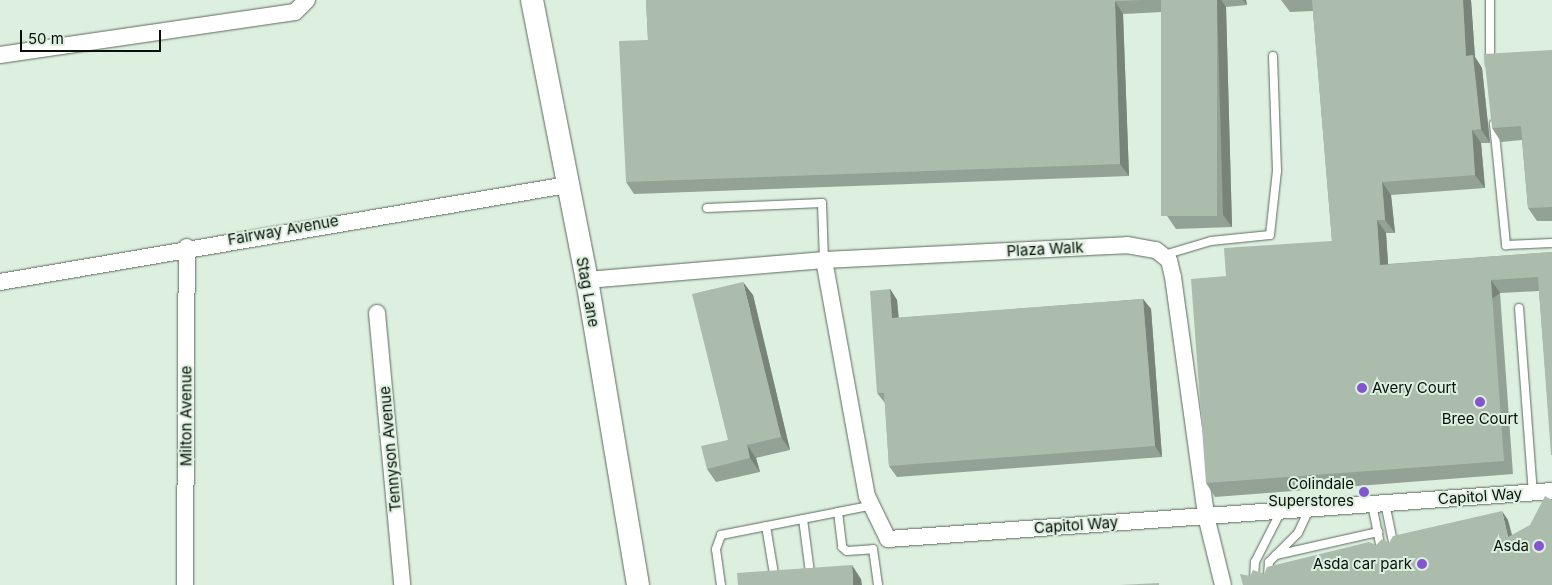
<!DOCTYPE html>
<style>
body{margin:0}
#map{position:relative;width:1552px;height:585px;overflow:hidden;background:#ddefde;font-family:Inter,sans-serif}
div>[style]{position:absolute}
.roads{filter:drop-shadow(0 0 1px #5b6a5c) drop-shadow(0 0 1px #5b6a5c)}
.lane>*{height:8px;margin:-4px;padding:0 4px;transform-origin:4px;border-radius:4px;background:#fff}
.street>*{height:16px;margin:-8px;padding:0 8px;transform-origin:8px;border-radius:8px;background:#fff}
.secondary>*{height:22px;margin:-11px;padding:0 11px;transform-origin:11px;border-radius:11px;background:#fff}
.wall>*{inset:0;background:#93a294}
.shaded-wall>*{inset:0;background:#788478;transform-origin:0 0}
.building>*{inset:0;background:#abbcac;transform-origin:0 0}
.dots>*{width:14px;height:14px;translate:-50% -50%;box-sizing:border-box;border:2px solid #ddefde;border-radius:50%}
span{translate:-50% -50%;white-space:nowrap;text-align:center;line-height:1.15;-webkit-text-stroke:4px #ddefde;paint-order:stroke}
.street-label{font-size:15px;color:#0a100a}
.poi-label{font-size:15px;color:#0a100a}
.left{translate:0 -50%;text-align:left}
.right{translate:-100% -50%;text-align:right}
.scale{position:absolute;left:20px;top:30px;width:141px;height:22px;box-sizing:border-box;border:2px solid #0a100a;border-top:0;padding-left:6px;font-size:15px;line-height:18px;white-space:nowrap;color:#0a100a;-webkit-text-stroke:4px #ddefde;paint-order:stroke}
</style>
<div id="map">
<div class="roads">
<div class="lane">
<div style="left:1490px;top:63px;width:63px;rotate:-90deg"></div>
<div style="left:1494px;top:124px;width:122px;rotate:84.3deg"></div>
<div style="left:1506px;top:245px;width:46px;rotate:-2.5deg"></div>
<div style="left:707px;top:208px;width:115px;rotate:-2.5deg"></div>
<div style="left:822px;top:203px;width:57px;rotate:88deg"></div>
<div style="left:1164px;top:255px;width:49px;rotate:-16.6deg"></div>
<div style="left:1211px;top:241px;width:59px;rotate:-5.8deg"></div>
<div style="left:1270px;top:235px;width:64px;rotate:-83.8deg"></div>
<div style="left:1277px;top:171px;width:115px;rotate:-92deg"></div>
<div style="left:1519px;top:308px;width:186px;rotate:85.7deg"></div>
<div style="left:1385px;top:503px;width:45px;rotate:78.4deg"></div>
<div style="left:1372px;top:504px;width:46px;rotate:78.7deg"></div>
<div style="left:838px;top:512px;width:32px;rotate:-11deg"></div>
<div style="left:803px;top:519px;width:54px;rotate:82.6deg"></div>
<div style="left:766px;top:526px;width:49px;rotate:80.5deg"></div>
<div style="left:1276px;top:555px;width:105px;rotate:-12.7deg"></div>
<div style="left:1268px;top:576px;width:14px;rotate:-86deg"></div>
<div style="left:1269px;top:562px;width:41px;rotate:-45deg"></div>
<div style="left:1298px;top:533px;width:26px;rotate:-65deg"></div>
<div style="left:1254px;top:580px;width:18px;rotate:-87deg"></div>
<div style="left:1255px;top:562px;width:57px;rotate:-63deg"></div>
<div style="left:721px;top:585px;width:36px;rotate:-98deg"></div>
<div style="left:716px;top:549px;width:15px;rotate:-70deg"></div>
<div style="left:721px;top:535px;width:119px;rotate:-11.1deg"></div>
<div style="left:838px;top:512px;width:35px;rotate:83deg"></div>
<div style="left:842px;top:547px;width:6px;rotate:39deg"></div>
<div style="left:847px;top:551px;width:26px;rotate:-4deg"></div>
<div style="left:873px;top:549px;width:36px;rotate:82deg"></div>
</div>
<div class="street">
<div style="left:0;top:55px;width:298px;rotate:-8.3deg"></div>
<div style="left:295px;top:12px;width:17px;rotate:-45deg"></div>
<div style="left:824px;top:260px;width:240px;rotate:79.7deg"></div>
<div style="left:867px;top:496px;width:48px;rotate:64deg"></div>
<div style="left:888px;top:539px;width:666px;rotate:-4.13deg"></div>
<div style="left:587px;top:280px;width:238px;rotate:-4.8deg"></div>
<div style="left:824px;top:260px;width:303px;rotate:-2.8deg"></div>
<div style="left:1127px;top:245px;width:29px;rotate:10deg"></div>
<div style="left:1156px;top:250px;width:16px;rotate:38deg"></div>
<div style="left:1169px;top:260px;width:17px;rotate:77deg"></div>
<div style="left:1173px;top:277px;width:241px;rotate:82.1deg"></div>
<div style="left:1206px;top:516px;width:71px;rotate:76.2deg"></div>
<div style="left:0;top:282px;width:575px;rotate:-9.71deg"></div>
<div style="left:377px;top:313px;width:273px;rotate:84.7deg"></div>
<div style="left:185px;top:585px;width:338px;rotate:-89.7deg"></div>
</div>
<div class="secondary">
<div style="left:532px;top:0;width:285px;rotate:78.9deg"></div>
<div style="left:587px;top:280px;width:309px;rotate:80.5deg"></div>
</div>
</div>
<div class="wall">
<div style="clip-path:polygon(646px 0,1246px 0,1247px 5px,1226px 7px,1232px 227px,1176px 229px,1167px 216px,1162px 12px,1123px 14px,1129px 176px,634px 194px,626px 182px,648px 40px)"></div>
<div style="clip-path:polygon(1281px 0,1471px 0,1475px 57px,1482px 68px,1490px 143px,1481px 143px,1485px 188px,1391px 195px,1395px 233px,1386px 233px,1388px 264px,1552px 252px,1552px 456px,1539px 291px,1500px 293px,1513px 474px,1215px 497px,1206px 483px,1226px 276px,1332px 241px,1313px 11px,1290px 12px)"></div>
<div style="clip-path:polygon(1552px 50px,1552px 221px,1537px 221px,1528px 208px,1522px 140px,1501px 142px,1492px 128px)"></div>
<div style="clip-path:polygon(890px 289px,897px 300px,899px 318px,1143px 299px,1151px 309px,1162px 457px,897px 477px,889px 466px,885px 403px,877px 393px)"></div>
<div style="clip-path:polygon(753px 295px,790px 450px,756px 458px,760px 472px,716px 482px,707px 469px,728px 440px)"></div>
</div>
<div class="shaded-wall">
<div style="clip-path:polygon(1217px 0,1221px 0,1226px 7px,1232px 227px,1223px 215px)"></div>
<div style="clip-path:polygon(1243px 0,1246px 0,1247px 5px)"></div>
<div style="clip-path:polygon(1463px 0,1471px 0,1475px 57px,1482px 68px,1490px 143px,1481px 129px,1466px 56px)"></div>
<div style="clip-path:polygon(1115px 1px,1123px 14px,1129px 176px,1120px 164px)"></div>
<div style="clip-path:polygon(1472px 130px,1481px 143px,1485px 188px,1475px 175px)"></div>
<div style="clip-path:polygon(1382px 182px,1391px 195px,1395px 233px,1385px 220px)"></div>
<div style="clip-path:polygon(1377px 220px,1386px 233px,1389px 278px,1380px 265px)"></div>
<div style="left:1491px;top:280px;width:16px;height:181px;rotate:55deg"></div>
<div style="clip-path:polygon(743px 282px,753px 295px,790px 450px,781px 437px)"></div>
<div style="clip-path:polygon(890px 289px,897px 300px,899px 329px,892px 318px)"></div>
<div style="clip-path:polygon(1143px 299px,1151px 309px,1162px 457px,1155px 446px)"></div>
<div style="clip-path:polygon(747px 445px,756px 458px,760px 472px,750px 458px)"></div>
<div style="clip-path:polygon(1502px 511px,1508px 520px,1515px 546px,1508px 537px)"></div>
<div style="clip-path:polygon(852px 565px,861px 579px,862px 585px,853px 585px)"></div>
</div>
<div class="building">
<div style="clip-path:polygon(646px 0,1142px 0,1115px 1px,1120px 164px,626px 182px,619px 41px,648px 40px)"></div>
<div style="left:1161px;top:0;width:56px;height:216px"></div>
<div style="clip-path:polygon(1312px 0,1463px 0,1466px 56px,1473px 55px,1481px 129px,1472px 130px,1475px 175px,1382px 182px,1385px 220px,1377px 220px,1380px 265px,1552px 252px,1552px 455px,1551px 455px,1538px 277px,1491px 280px,1504px 461px,1206px 483px,1191px 279px,1226px 276px,1224px 248px,1332px 241px)"></div>
<div style="clip-path:polygon(1552px 50px,1552px 207px,1528px 208px,1521px 126px,1492px 128px,1484px 54px)"></div>
<div style="clip-path:polygon(743px 282px,781px 437px,747px 445px,750px 458px,707px 469px,701px 446px,728px 440px,692px 294px)"></div>
<div style="clip-path:polygon(890px 289px,892px 318px,1143px 299px,1155px 446px,889px 466px,884px 393px,877px 393px,870px 291px)"></div>
<div style="clip-path:polygon(1545px 496px,1552px 500px,1552px 585px,1243px 585px,1240px 574px,1250px 576px,1253px 570px,1264px 574px,1267px 567px,1369px 542px,1376px 545px,1382px 539px,1389px 543px,1393px 536px,1502px 511px,1508px 537px,1530px 525px)"></div>
<div style="clip-path:polygon(852px 565px,853px 585px,738px 585px,737px 573px)"></div>
<div style="clip-path:polygon(1159px 583px,1159px 585px,1120px 585px)"></div>
</div>
<div class="dots">
<div style="left:1362px;top:388px;background:#8356cf"></div>
<div style="left:1480px;top:402px;background:#8356cf"></div>
<div style="left:1364px;top:492px;background:#8356cf"></div>
<div style="left:1539px;top:546px;background:#8356cf"></div>
<div style="left:1422px;top:564px;background:#8356cf"></div>
</div>
<div class="street-label">
<span style="left:283px;top:230px;rotate:-10deg">Fairway Avenue</span>
<span style="left:1045px;top:249px;rotate:-3deg">Plaza Walk</span>
<span style="left:588px;top:292px;rotate:80deg">Stag Lane</span>
<span style="left:186px;top:416px;rotate:-90deg">Milton Avenue</span>
<span style="left:390px;top:449px;rotate:-95deg">Tennyson Avenue</span>
<span style="left:1480px;top:496px;rotate:-4deg">Capitol Way</span>
<span style="left:1076px;top:525px;rotate:-4deg">Capitol Way</span>
</div>
<div class="poi-label">
<span class="left" style="left:1372px;top:388px">Avery Court</span>
<span style="left:1480px;top:419px">Bree Court</span>
<span class="right" style="left:1354px;top:492px">Colindale<br>Superstores</span>
<span class="right" style="left:1529px;top:546px">Asda</span>
<span class="right" style="left:1412px;top:564px">Asda car park</span>
</div>
<div class="scale">50 m</div>
</div>
